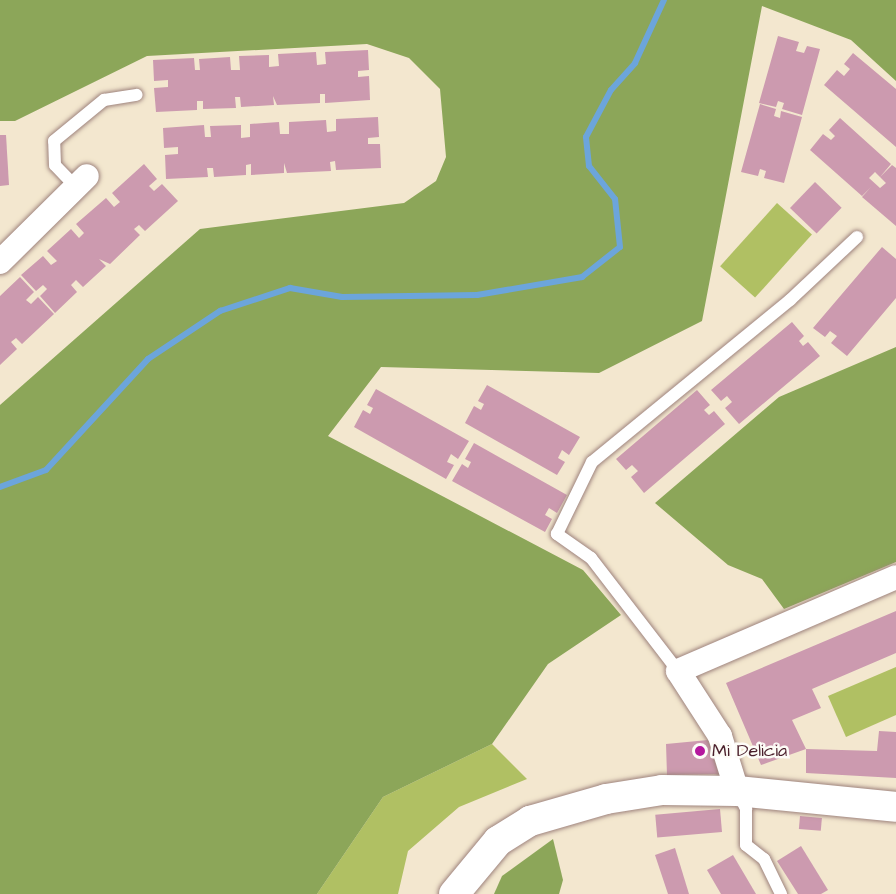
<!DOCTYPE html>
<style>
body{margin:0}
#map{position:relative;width:896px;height:894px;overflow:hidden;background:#f3e7cf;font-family:"Architects Daughter",sans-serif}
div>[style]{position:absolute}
.green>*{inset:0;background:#b0c063;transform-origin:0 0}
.forest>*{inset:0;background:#8ca659}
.stream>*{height:6px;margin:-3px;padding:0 3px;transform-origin:3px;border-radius:3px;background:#6ca5db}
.building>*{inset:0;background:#cc9aaf;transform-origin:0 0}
.roads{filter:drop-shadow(0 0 2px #9e837d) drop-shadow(0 0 2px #9e837d)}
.service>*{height:12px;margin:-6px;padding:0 6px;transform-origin:6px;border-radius:6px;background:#fff}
.minor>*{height:24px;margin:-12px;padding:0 12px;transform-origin:12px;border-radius:12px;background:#fff}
.tertiary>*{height:30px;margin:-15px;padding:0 15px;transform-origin:15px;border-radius:15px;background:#fff}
.dots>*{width:16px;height:16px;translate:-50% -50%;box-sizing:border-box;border:3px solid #fdfcf7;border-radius:50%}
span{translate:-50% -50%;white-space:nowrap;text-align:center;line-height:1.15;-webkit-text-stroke:5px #fdfcf7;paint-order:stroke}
.poi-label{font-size:18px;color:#4a1f2b}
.left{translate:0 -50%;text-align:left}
</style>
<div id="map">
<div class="green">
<div style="left:777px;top:203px;width:47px;height:85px;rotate:42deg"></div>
<div style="clip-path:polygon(896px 667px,896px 715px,846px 737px,828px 696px)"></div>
<div style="clip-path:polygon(492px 744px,527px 779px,459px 807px,408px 851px,398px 894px,317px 894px,383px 797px)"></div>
</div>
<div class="forest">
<div style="clip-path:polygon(0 0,896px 0,896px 81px,851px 40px,762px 6px,702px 321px,599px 373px,381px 367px,328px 436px,583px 570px,621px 615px,548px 664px,492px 744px,383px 797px,317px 894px,0 894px,0 405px,200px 229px,404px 203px,436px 181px,446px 157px,440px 89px,409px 58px,367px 44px,147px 56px,15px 121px,0 121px)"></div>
<div style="clip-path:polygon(896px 347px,896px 562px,784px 609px,762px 579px,728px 565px,655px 503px,779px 397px)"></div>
<div style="clip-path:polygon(553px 839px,563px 880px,559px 894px,494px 894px,502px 876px)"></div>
</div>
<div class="stream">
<div style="left:0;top:487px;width:49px;rotate:-20.3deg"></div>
<div style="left:46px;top:470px;width:151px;rotate:-47.4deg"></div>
<div style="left:148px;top:359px;width:87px;rotate:-33.7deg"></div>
<div style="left:220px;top:311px;width:74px;rotate:-18.2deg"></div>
<div style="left:290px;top:288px;width:53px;rotate:9.8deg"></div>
<div style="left:342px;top:297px;width:135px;rotate:-0.8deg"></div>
<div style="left:477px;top:295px;width:107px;rotate:-9.7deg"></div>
<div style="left:582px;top:277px;width:48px;rotate:-38.3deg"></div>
<div style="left:620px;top:247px;width:48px;rotate:-95.9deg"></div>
<div style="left:615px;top:199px;width:42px;rotate:-128.2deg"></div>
<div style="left:589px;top:166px;width:29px;rotate:-96deg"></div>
<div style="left:586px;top:137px;width:53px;rotate:-62deg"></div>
<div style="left:611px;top:90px;width:36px;rotate:-48deg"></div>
<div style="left:635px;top:63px;width:69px;rotate:-65.3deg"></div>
</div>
<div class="building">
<div style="clip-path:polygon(778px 36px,799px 42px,796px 51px,804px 53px,807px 46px,820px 49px,802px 115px,782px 109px,784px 103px,778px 101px,776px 107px,759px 103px)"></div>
<div style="clip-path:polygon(368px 50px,369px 70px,358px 71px,358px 77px,369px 76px,370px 100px,325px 103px,325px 94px,320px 94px,320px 103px,277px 105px,273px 96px,274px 105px,241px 107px,240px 97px,235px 97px,236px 108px,203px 109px,203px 101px,197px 101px,197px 110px,156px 112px,154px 88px,168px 87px,168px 80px,154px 81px,153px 60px,194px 58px,195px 70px,200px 70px,199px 59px,230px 57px,231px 70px,240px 70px,239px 56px,269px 55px,269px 67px,279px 66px,278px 54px,316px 52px,317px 65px,326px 64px,325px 52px)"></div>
<div style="clip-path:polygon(853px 53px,896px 89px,896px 147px,824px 85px,837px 70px,844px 76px,850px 69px,844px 64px)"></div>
<div style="clip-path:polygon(760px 104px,776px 109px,774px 116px,780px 118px,781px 111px,802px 117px,784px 183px,764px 178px,766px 171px,760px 169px,758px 176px,741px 172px)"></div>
<div style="clip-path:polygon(378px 117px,379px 137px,368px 138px,368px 144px,380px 144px,381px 168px,336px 170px,335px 161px,330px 162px,331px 171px,287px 173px,284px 163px,284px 173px,251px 175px,251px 164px,246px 165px,246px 175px,214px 177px,213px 168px,207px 168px,208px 177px,166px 179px,165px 155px,178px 154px,178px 147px,164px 148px,163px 128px,204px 125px,205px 137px,211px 137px,210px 126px,241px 125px,241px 138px,250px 137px,250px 124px,279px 122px,280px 134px,289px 134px,289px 122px,326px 120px,327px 132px,336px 131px,336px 119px)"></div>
<div style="clip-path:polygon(840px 118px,891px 164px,880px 177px,875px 172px,869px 178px,880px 188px,886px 183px,880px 177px,892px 165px,896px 168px,896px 226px,862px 197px,871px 187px,862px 196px,810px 150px,823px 134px,831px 140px,835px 136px,829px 130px)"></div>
<div style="clip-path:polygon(0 135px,6px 135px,9px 185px,0 186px)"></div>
<div style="clip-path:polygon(144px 164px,157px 179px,149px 186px,154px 191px,162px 184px,178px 201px,145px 231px,139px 225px,134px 229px,140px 235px,110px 264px,99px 259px,106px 266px,83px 287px,76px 280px,71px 285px,77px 292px,55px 313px,40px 296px,47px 289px,43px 285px,36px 291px,21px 275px,43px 256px,51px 265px,57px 261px,47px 251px,71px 229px,79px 238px,84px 233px,76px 224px,106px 198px,114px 207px,120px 202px,112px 193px)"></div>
<div style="left:815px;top:182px;width:37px;height:36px;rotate:44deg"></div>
<div style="clip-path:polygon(882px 247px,896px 259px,896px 298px,847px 356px,831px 343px,837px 336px,830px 331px,825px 337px,813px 328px)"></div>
<div style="clip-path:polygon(20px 277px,34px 292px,26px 300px,31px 304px,38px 297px,54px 314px,22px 344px,16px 338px,11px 342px,17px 349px,0 365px,0 296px)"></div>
<div style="clip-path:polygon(792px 322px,804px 336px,799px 341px,803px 346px,808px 342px,820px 356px,739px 424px,725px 408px,732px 402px,727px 396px,721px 401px,711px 390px)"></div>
<div style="clip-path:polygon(487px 385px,580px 437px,569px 455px,562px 450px,558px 458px,565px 462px,557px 475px,465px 423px,474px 406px,481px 410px,484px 404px,478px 401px)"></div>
<div style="clip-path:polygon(376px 389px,469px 441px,458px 459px,451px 454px,447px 462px,454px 465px,446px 479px,354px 427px,363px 410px,370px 414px,373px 408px,367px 405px)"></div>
<div style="clip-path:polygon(697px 390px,710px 405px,704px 410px,709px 415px,714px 411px,725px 424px,644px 493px,631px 477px,638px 471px,632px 465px,626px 470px,616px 459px)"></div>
<div style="clip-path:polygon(474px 443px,567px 495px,557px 513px,549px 508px,545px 515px,552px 519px,545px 532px,452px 481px,462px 464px,468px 468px,471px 462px,465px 459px)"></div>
<div style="clip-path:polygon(896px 611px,896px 653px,812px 689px,821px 708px,792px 720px,806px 749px,877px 751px,879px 731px,896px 732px,896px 778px,806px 773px,806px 749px,761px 765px,726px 683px)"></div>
<div style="clip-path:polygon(708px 740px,719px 774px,667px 775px,666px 744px)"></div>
<div style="left:720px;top:809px;width:23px;height:65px;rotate:85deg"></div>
<div style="left:800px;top:816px;width:22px;height:13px;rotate:5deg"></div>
<div style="clip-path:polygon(801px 846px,828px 890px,821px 894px,798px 894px,777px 861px)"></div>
<div style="clip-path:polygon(675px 848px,689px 894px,668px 894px,655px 855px)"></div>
<div style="clip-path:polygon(733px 855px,756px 894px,721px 894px,707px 870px)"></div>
</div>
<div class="roads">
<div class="service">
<div style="left:76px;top:187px;width:30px;rotate:-134deg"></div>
<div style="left:55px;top:165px;width:24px;rotate:-92deg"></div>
<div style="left:54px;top:141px;width:65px;rotate:-39.4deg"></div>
<div style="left:104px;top:100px;width:33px;rotate:-9deg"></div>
<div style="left:678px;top:671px;width:143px;rotate:-127.6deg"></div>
<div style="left:591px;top:558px;width:42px;rotate:-144.8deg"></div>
<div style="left:557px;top:534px;width:80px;rotate:-64.1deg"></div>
<div style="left:592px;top:462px;width:256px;rotate:-39.3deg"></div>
<div style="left:790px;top:300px;width:92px;rotate:-43.2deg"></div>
<div style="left:738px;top:793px;width:18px;rotate:63deg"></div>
<div style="left:746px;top:809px;width:36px;rotate:90deg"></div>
<div style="left:746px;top:845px;width:23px;rotate:38deg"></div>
<div style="left:764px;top:859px;width:39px;rotate:64deg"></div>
</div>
<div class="minor">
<div style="left:0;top:262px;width:122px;rotate:-44.7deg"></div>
<div style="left:737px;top:791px;width:58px;rotate:-107.2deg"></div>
<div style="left:720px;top:736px;width:77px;rotate:-122.9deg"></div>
<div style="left:678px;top:671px;width:237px;rotate:-23.3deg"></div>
</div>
<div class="tertiary">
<div style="left:454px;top:894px;width:69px;rotate:-50.3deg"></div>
<div style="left:498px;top:841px;width:38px;rotate:-32deg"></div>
<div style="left:530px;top:821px;width:79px;rotate:-16.1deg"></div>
<div style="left:606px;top:799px;width:57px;rotate:-9.1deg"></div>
<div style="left:662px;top:790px;width:75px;rotate:0.8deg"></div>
<div style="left:737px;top:791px;width:160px;rotate:5.7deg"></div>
</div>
</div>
<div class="dots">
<div style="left:700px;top:751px;background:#b5179e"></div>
</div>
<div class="poi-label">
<span class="left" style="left:712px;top:751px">Mi Delicia</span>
</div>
</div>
